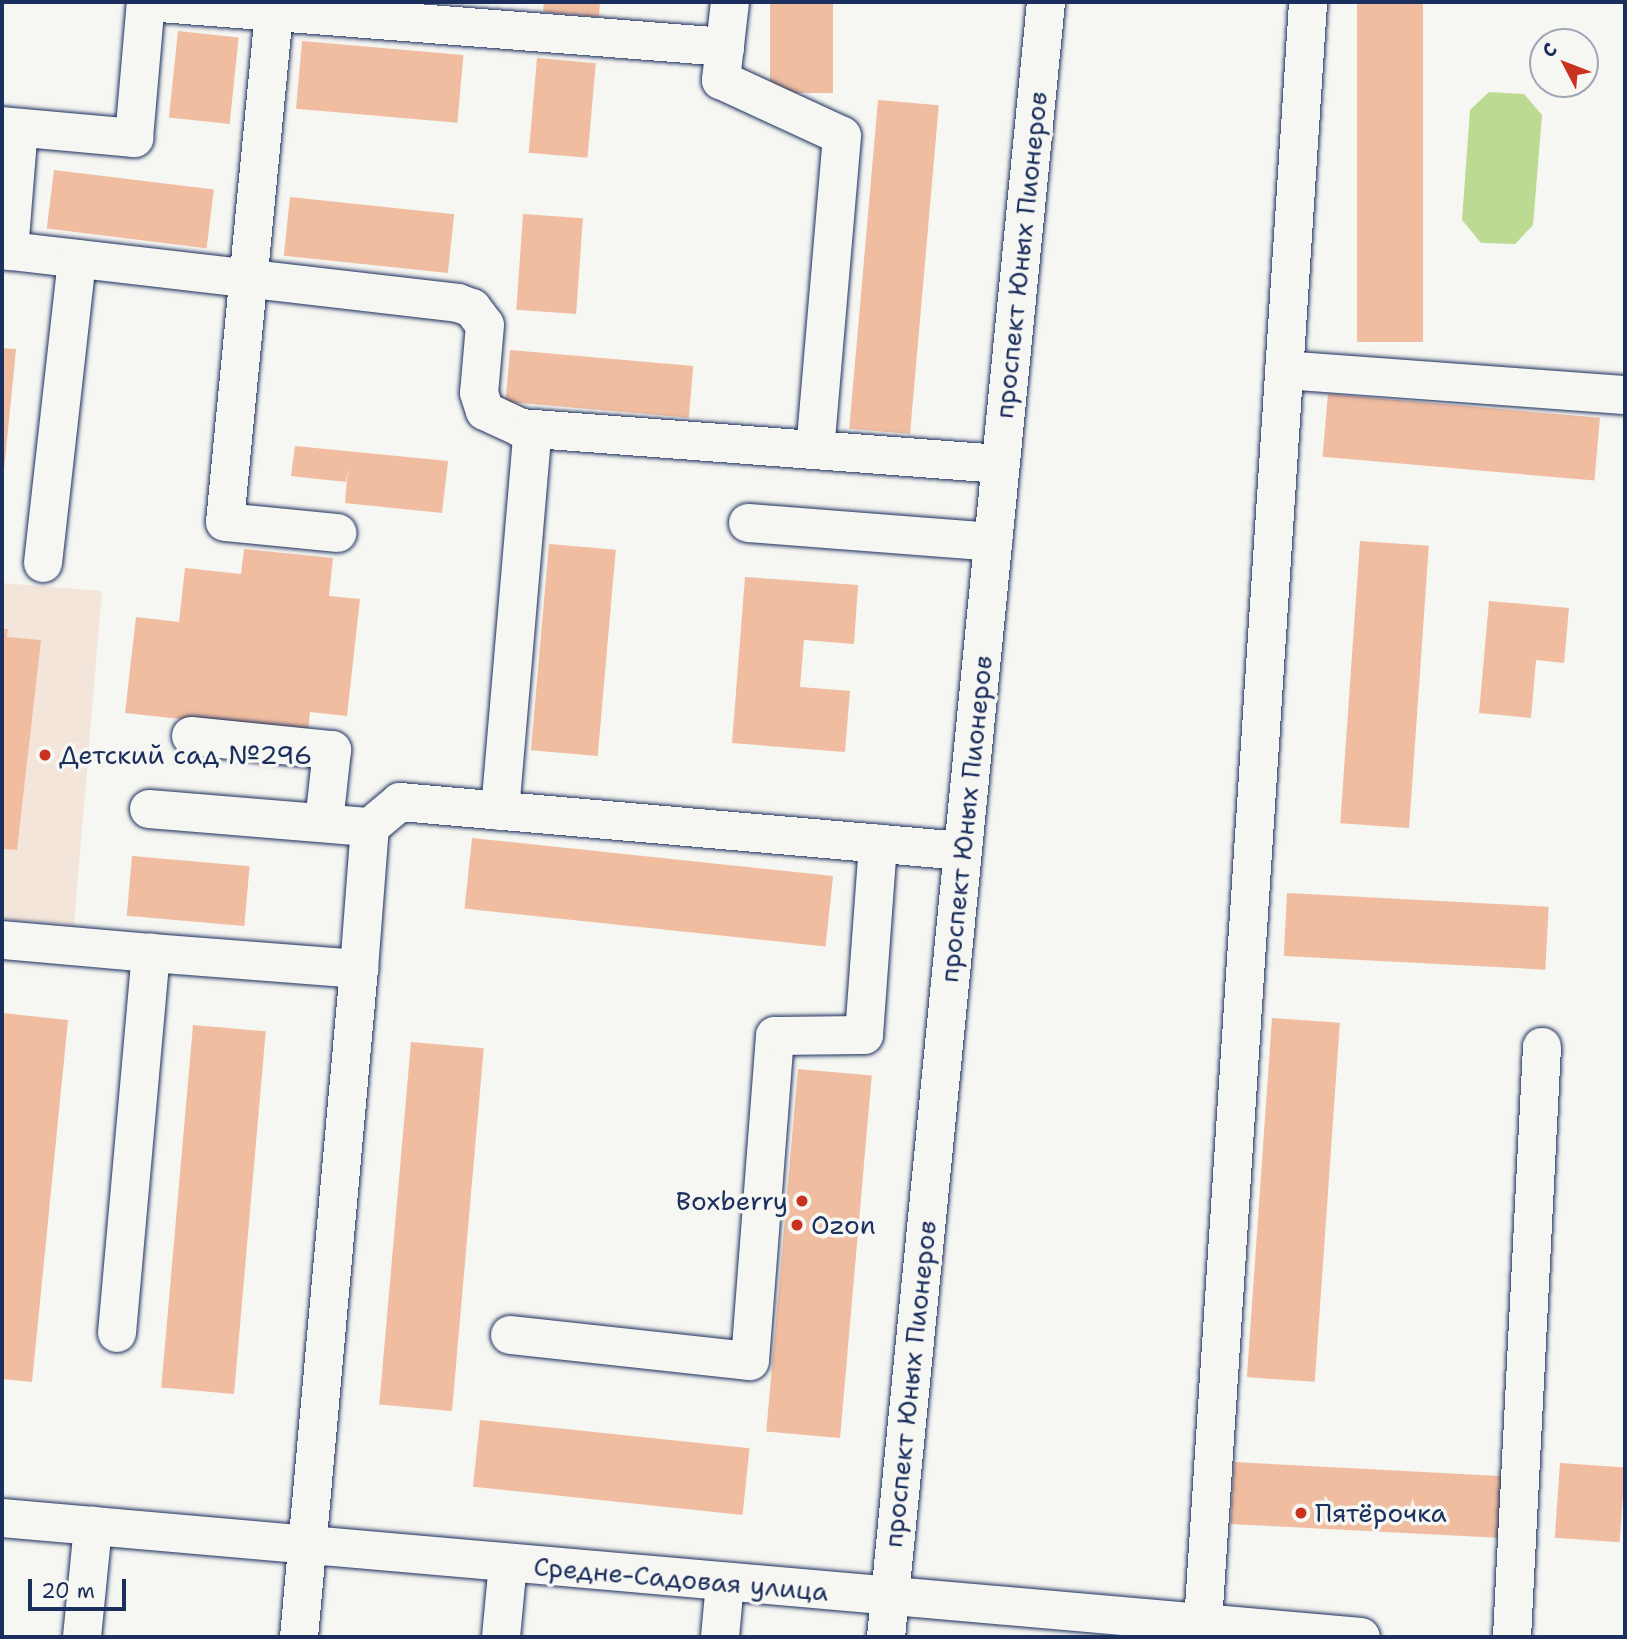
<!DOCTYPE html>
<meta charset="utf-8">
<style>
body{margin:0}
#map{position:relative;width:1627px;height:1639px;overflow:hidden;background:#f6f6f2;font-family:"Shantell Sans",sans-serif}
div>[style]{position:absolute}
.built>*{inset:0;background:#f4e5da}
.green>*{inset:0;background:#bcda92}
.building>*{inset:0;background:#f0bda1;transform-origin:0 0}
.roads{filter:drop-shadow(0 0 2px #1b2f5e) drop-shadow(0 0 2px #1b2f5e)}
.minor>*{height:38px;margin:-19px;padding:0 19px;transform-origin:19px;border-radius:19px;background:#f6f6f2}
.dots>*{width:19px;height:19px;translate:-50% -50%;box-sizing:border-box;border:4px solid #f6f6f2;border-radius:50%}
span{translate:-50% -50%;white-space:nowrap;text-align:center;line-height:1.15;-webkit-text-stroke:7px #f6f6f2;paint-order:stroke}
.street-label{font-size:26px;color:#1b2f5e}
.poi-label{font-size:26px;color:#1b2f5e}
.left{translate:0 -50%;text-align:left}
.right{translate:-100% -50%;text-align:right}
.frame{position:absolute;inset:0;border:4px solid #1b2f5e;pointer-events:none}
.north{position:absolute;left:1529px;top:28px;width:70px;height:70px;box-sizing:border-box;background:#f6f6f2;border:2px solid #9ea6b7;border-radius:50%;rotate:312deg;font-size:19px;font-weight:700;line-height:28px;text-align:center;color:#1b2f5e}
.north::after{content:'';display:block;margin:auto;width:24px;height:32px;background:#c8321e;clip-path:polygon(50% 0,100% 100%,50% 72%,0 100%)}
.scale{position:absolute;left:28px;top:1579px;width:98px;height:32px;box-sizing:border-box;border:4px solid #1b2f5e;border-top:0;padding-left:9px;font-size:21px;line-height:24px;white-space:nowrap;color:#1b2f5e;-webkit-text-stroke:5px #f6f6f2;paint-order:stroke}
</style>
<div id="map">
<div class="built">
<div style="clip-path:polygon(2px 583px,102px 591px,74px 925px,2px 919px)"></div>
</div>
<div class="green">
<div style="clip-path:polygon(1489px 92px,1524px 94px,1542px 115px,1533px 225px,1515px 244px,1481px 243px,1462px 220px,1470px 110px)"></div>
</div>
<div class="building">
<div style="clip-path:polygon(544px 2px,600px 2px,599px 17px,543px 12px)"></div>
<div style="left:770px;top:2px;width:63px;height:91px"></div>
<div style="left:1357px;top:2px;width:66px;height:340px"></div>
<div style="left:178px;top:31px;width:61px;height:87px;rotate:6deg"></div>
<div style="left:302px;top:41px;width:162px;height:68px;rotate:5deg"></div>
<div style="left:537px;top:58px;width:59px;height:95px;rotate:5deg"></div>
<div style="left:878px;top:100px;width:61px;height:330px;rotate:5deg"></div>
<div style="left:54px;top:170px;width:161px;height:59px;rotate:7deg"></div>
<div style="left:290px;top:197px;width:165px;height:59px;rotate:6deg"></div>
<div style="left:523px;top:214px;width:60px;height:96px;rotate:4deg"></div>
<div style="clip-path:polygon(2px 348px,16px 349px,4px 470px,2px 470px)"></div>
<div style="left:510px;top:350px;width:184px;height:52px;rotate:5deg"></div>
<div style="left:1328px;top:394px;width:273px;height:63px;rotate:5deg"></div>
<div style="clip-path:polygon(295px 446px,448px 461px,442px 513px,345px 503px,348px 467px,346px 482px,291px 476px)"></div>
<div style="left:1360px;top:541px;width:69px;height:283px;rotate:4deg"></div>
<div style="left:549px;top:544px;width:67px;height:207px;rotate:5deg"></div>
<div style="clip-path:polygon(244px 549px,333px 558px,329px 596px,360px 599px,347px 716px,310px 712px,308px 733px,125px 713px,136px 617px,179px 622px,185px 568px,241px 574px)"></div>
<div style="clip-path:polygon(745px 577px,858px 585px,854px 644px,804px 640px,800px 687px,850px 691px,845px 752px,732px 743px)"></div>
<div style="clip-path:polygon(1489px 601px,1569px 608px,1564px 663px,1536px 660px,1531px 718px,1479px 713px)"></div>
<div style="clip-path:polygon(2px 629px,8px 629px,7px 637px,41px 640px,17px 850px,2px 849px)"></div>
<div style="left:472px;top:838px;width:363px;height:71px;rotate:6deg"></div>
<div style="left:132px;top:856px;width:118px;height:60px;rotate:5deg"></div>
<div style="left:1287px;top:893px;width:262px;height:63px;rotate:3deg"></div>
<div style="clip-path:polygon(2px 1013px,68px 1020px,32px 1382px,2px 1379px)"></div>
<div style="left:1272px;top:1018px;width:68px;height:360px;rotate:4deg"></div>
<div style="left:193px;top:1025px;width:73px;height:364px;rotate:5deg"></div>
<div style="left:411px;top:1042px;width:73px;height:364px;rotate:5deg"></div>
<div style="left:798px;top:1069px;width:74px;height:364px;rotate:5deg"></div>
<div style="left:480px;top:1420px;width:271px;height:67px;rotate:6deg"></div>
<div style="left:1234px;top:1462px;width:276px;height:62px;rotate:3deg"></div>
<div style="left:1560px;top:1463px;width:65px;height:75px;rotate:4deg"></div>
</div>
<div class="roads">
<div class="minor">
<div style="left:147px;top:2px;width:580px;rotate:4.45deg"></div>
<div style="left:275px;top:2px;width:522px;rotate:95.49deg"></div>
<div style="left:225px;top:522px;width:113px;rotate:5.6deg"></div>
<div style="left:730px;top:2px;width:79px;rotate:96.6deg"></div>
<div style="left:721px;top:80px;width:133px;rotate:24.8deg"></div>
<div style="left:842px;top:136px;width:315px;rotate:94.9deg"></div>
<div style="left:2px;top:126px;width:133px;rotate:5.2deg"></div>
<div style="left:134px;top:138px;width:137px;rotate:-85deg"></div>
<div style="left:2px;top:250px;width:459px;rotate:6.6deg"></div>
<div style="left:458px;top:303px;width:15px;rotate:20deg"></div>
<div style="left:472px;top:308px;width:21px;rotate:53deg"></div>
<div style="left:485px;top:325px;width:68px;rotate:95deg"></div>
<div style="left:479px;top:393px;width:19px;rotate:72deg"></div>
<div style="left:485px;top:411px;width:40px;rotate:25deg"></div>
<div style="left:521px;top:428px;width:481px;rotate:4.3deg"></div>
<div style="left:9px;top:251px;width:123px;rotate:-85.4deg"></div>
<div style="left:1284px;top:370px;width:342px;rotate:4.2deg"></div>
<div style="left:748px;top:523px;width:246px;rotate:4.4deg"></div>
<div style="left:43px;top:563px;width:306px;rotate:-83.6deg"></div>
<div style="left:191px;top:736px;width:142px;rotate:5.7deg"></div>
<div style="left:332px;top:750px;width:73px;rotate:96.3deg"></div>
<div style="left:149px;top:809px;width:222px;rotate:4.7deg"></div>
<div style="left:500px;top:811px;width:383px;rotate:-85.1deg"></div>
<div style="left:2px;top:940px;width:150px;rotate:5deg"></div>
<div style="left:359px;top:969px;width:142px;rotate:-85.6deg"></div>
<div style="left:370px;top:827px;width:39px;rotate:-40deg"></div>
<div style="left:400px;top:802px;width:564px;rotate:4.98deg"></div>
<div style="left:117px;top:1333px;width:382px;rotate:-84.9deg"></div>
<div style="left:151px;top:953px;width:209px;rotate:4.4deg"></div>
<div style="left:359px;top:969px;width:671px;rotate:95.13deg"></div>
<div style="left:510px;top:1335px;width:241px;rotate:6.2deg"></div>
<div style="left:750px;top:1361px;width:326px;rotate:-85.6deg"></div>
<div style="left:775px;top:1036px;width:89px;rotate:-0.6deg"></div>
<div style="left:864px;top:1035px;width:192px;rotate:-85.8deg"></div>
<div style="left:2px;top:1518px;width:1364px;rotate:5deg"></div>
<div style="left:1203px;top:1623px;width:1624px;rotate:-86.29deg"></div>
<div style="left:82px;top:1637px;width:112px;rotate:-84.3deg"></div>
<div style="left:501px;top:1637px;width:74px;rotate:-84.6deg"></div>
<div style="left:720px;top:1637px;width:54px;rotate:-84.7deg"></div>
<div style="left:886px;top:1637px;width:1643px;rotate:-84.41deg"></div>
<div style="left:1512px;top:1637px;width:591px;rotate:-87.09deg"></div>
</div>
</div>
<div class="dots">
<div style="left:45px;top:755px;background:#c8321e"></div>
<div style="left:802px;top:1201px;background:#c8321e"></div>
<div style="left:797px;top:1225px;background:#c8321e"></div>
<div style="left:1301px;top:1513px;background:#c8321e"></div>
</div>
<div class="street-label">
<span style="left:1021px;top:255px;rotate:-84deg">проспект Юных Пионеров</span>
<span style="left:966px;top:819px;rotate:-84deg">проспект Юных Пионеров</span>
<span style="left:910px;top:1384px;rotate:-84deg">проспект Юных Пионеров</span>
<span style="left:681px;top:1579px;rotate:5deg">Средне-Садовая улица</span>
</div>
<div class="poi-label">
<span class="left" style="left:59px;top:755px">Детский сад №296</span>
<span class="right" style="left:788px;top:1201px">Boxberry</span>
<span class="left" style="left:811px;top:1225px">Ozon</span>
<span class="left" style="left:1315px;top:1513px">Пятёрочка</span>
</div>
<div class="frame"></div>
<div class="north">С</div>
<div class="scale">20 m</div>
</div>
